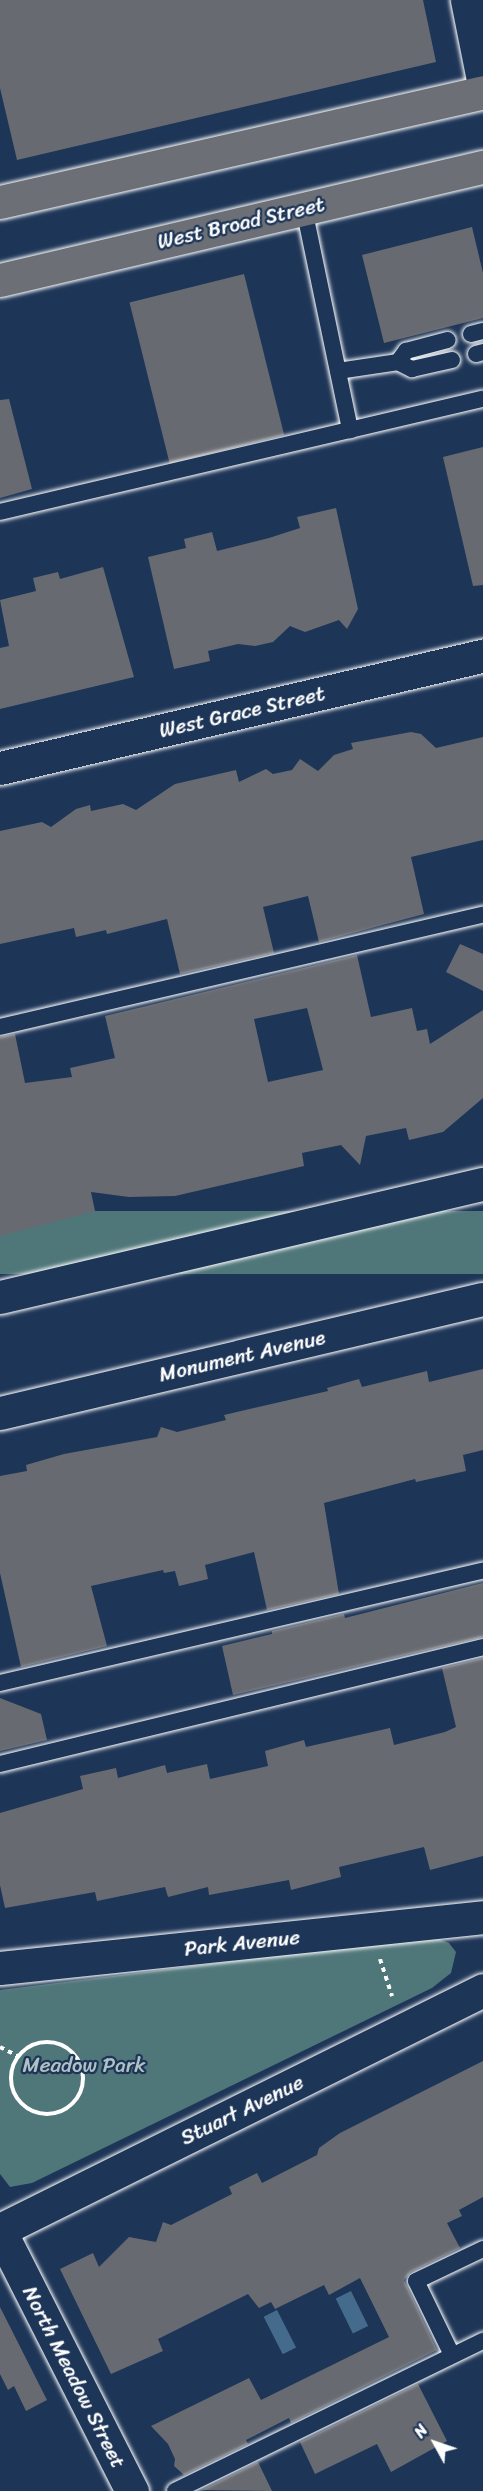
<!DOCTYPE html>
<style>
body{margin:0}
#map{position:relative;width:483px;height:2491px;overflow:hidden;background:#1d3557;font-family:Sriracha,sans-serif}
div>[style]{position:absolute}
.green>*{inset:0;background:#4f7679;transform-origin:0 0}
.water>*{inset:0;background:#446b8c;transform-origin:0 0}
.building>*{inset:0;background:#686a71;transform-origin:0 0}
.path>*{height:4px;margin-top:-2px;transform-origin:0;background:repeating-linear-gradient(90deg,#fff 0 4.5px,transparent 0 9px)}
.path>.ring{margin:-2px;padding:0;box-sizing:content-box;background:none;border:4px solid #fff;border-radius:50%}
.roads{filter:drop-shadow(0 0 2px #fff) drop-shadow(0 0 2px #fff)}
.service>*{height:16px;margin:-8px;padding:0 8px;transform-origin:8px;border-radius:8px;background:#1d3557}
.minor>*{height:33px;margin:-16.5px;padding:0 16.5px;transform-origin:16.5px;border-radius:16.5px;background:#1d3557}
.tertiary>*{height:33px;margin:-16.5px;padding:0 16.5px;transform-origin:16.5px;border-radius:16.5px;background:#1d3557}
.secondary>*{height:33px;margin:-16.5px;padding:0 16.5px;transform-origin:16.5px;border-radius:16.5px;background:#1d3557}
.primary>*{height:33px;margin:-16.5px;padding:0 16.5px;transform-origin:16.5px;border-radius:16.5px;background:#6c6f75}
span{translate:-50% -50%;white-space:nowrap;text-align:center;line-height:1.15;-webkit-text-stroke:4.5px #1d3557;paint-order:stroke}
.street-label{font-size:21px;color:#fff}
.park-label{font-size:21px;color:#b0c1c3}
.north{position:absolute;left:405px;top:2413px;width:60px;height:60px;-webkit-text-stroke:4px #1d3557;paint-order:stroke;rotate:310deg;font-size:16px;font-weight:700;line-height:24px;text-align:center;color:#fff}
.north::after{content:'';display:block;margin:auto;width:21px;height:27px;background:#fff;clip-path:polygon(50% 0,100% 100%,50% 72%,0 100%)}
</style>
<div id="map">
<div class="green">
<div style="left:483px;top:1211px;width:63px;height:496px;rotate:90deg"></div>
<div style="clip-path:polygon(419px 1938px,436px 1938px,449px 1943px,456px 1952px,451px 1973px,432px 1988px,32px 2183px,10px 2187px,0 2174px,0 1990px)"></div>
</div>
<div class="water">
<div style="left:351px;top:2291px;width:39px;height:17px;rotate:64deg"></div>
<div style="left:277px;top:2310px;width:42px;height:15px;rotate:63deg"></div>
</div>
<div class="building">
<div style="clip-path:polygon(0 0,423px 0,436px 62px,17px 160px,0 88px)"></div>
<div style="clip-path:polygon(472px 227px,483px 273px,483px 318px,384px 343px,362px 255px)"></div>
<div style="left:244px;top:274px;width:166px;height:118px;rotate:76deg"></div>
<div style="clip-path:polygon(9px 399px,32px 489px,0 498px,0 400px)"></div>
<div style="clip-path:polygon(483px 447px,483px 585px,473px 586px,443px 457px)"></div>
<div style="clip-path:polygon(336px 508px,358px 609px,347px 629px,339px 620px,305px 632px,290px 626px,273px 642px,255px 646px,238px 644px,208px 651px,210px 661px,174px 669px,148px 557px,186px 548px,184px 539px,212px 532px,217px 551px,269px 538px,300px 528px,297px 517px)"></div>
<div style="clip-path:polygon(103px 567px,134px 677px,0 709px,0 648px,9px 646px,0 600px,36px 591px,33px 578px,58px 572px,60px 579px)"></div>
<div style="clip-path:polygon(411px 732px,421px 734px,436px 748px,483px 737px,483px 840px,411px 857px,424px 914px,319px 942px,308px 896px,263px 907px,274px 953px,180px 974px,167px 919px,107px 934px,106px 930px,76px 937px,74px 928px,0 944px,0 831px,42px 822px,51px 827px,76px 809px,90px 805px,91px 811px,123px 804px,136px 810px,175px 784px,236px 770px,239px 782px,266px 769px,273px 774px,292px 770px,300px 759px,318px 771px,334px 755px,353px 749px,351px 743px)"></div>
<div style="clip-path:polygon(460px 944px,483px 954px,483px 991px,446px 972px)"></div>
<div style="clip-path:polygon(evenodd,357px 955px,371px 1017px,412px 1008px,417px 1031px,427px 1029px,430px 1044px,483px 1010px,483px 1098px,443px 1132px,409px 1140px,406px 1128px,366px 1136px,360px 1165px,341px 1145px,302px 1153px,304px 1166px,175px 1196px,129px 1197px,91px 1192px,95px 1211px,0 1236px,0 1037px,15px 1034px,25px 1083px,72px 1077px,70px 1068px,115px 1058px,105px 1016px,357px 955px,307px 1008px,323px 1070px,268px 1082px,254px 1019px,307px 1008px)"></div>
<div style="clip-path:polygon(483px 1369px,483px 1450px,463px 1455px,466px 1471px,416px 1482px,415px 1479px,324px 1503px,339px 1594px,267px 1610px,254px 1552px,205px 1565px,208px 1579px,179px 1586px,175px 1571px,164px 1573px,163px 1570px,91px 1586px,107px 1646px,21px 1667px,0 1573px,0 1476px,27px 1471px,26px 1465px,64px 1454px,157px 1437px,161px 1427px,177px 1432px,226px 1420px,224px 1415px,328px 1391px,327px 1388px,359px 1379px,362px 1387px,427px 1371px,429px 1382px)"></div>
<div style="clip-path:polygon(483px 1583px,483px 1637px,233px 1695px,222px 1646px,272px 1634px,272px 1631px,344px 1614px,345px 1618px)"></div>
<div style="clip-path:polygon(483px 1658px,483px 1856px,430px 1870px,424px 1847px,339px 1867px,341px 1877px,291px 1890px,289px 1880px,209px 1895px,208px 1887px,168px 1897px,165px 1887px,97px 1901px,95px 1892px,5px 1908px,0 1885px,0 1813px,83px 1789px,80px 1776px,116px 1768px,118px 1778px,165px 1765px,167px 1773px,207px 1764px,210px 1779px,268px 1766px,265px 1751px,304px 1740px,306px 1747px,390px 1728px,394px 1745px,445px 1732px,456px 1727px,442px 1668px)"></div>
<div style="clip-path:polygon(0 1698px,41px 1714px,47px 1740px,0 1751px)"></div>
<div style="clip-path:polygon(483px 2061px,483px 2197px,459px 2210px,462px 2216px,447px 2223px,460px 2248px,411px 2272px,404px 2280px,437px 2350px,291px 2423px,289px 2418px,246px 2440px,248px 2444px,184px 2475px,174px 2466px,175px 2459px,168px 2444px,151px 2426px,249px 2378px,261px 2400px,389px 2337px,360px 2278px,329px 2295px,324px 2285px,275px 2309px,271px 2302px,259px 2308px,248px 2294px,158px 2339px,163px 2351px,111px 2374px,60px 2269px,93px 2253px,99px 2267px,129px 2237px,156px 2242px,163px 2222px,171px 2225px,232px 2194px,229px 2187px,257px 2173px,262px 2183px,317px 2155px,319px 2148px,340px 2133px)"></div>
<div style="clip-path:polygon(0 2307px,47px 2400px,26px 2411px,14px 2386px,8px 2390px,0 2374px)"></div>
<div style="clip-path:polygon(418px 2384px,447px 2441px,391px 2472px,377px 2444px,315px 2474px,300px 2442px)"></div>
<div style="clip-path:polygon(258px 2462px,272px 2491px,202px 2490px)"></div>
</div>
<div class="path">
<div style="left:380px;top:1959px;width:39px;rotate:72deg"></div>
<div class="ring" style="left:11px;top:2042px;width:68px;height:68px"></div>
<div style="left:0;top:2047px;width:20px;rotate:27deg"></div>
</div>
<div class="roads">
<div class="service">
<div style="left:304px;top:209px;width:226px;rotate:78.2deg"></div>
<div style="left:471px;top:334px;width:12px;rotate:-14deg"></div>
<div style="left:476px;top:354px;width:7px;rotate:-16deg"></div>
<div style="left:398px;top:362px;width:14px;rotate:-54deg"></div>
<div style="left:406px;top:351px;width:43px;rotate:-14.7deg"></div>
<div style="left:338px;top:371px;width:61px;rotate:-8.5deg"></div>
<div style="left:398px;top:362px;width:16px;rotate:27deg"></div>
<div style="left:412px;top:369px;width:41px;rotate:-12.7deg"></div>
<div style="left:0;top:512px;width:496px;rotate:-13.2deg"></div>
<div style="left:0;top:1027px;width:496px;rotate:-13.1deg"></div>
<div style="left:0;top:1683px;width:496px;rotate:-13.1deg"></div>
<div style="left:0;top:1764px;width:497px;rotate:-13.6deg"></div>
<div style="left:452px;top:2355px;width:82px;rotate:-115.9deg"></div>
<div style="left:416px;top:2281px;width:74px;rotate:-25.5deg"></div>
<div style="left:175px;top:2491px;width:343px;rotate:-26deg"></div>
</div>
<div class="minor">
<div style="left:467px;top:0;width:82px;rotate:78.7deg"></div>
<div style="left:0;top:768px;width:496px;rotate:-13.1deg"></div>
<div style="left:0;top:1968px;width:486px;rotate:-6deg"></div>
<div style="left:0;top:2230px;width:539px;rotate:-26.42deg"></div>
</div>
<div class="tertiary">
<div style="left:0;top:1297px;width:496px;rotate:-13.2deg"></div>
<div style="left:0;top:1413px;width:496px;rotate:-13.3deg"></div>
</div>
<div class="secondary">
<div style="left:0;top:2231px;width:292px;rotate:63.1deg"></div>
</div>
<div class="primary">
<div style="left:0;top:202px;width:495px;rotate:-12.8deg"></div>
<div style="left:0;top:280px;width:496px;rotate:-13.2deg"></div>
</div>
</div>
<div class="street-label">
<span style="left:241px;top:223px;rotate:-13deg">West Broad Street</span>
<span style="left:242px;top:712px;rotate:-13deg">West Grace Street</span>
<span style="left:242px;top:1356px;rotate:-13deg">Monument Avenue</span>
<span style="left:242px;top:1943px;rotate:-6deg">Park Avenue</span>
<span style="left:242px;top:2110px;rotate:-26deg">Stuart Avenue</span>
<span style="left:74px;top:2377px;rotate:63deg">North Meadow Street</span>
</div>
<div class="park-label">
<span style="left:84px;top:2065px">Meadow Park</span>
</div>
<div class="north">N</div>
</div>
